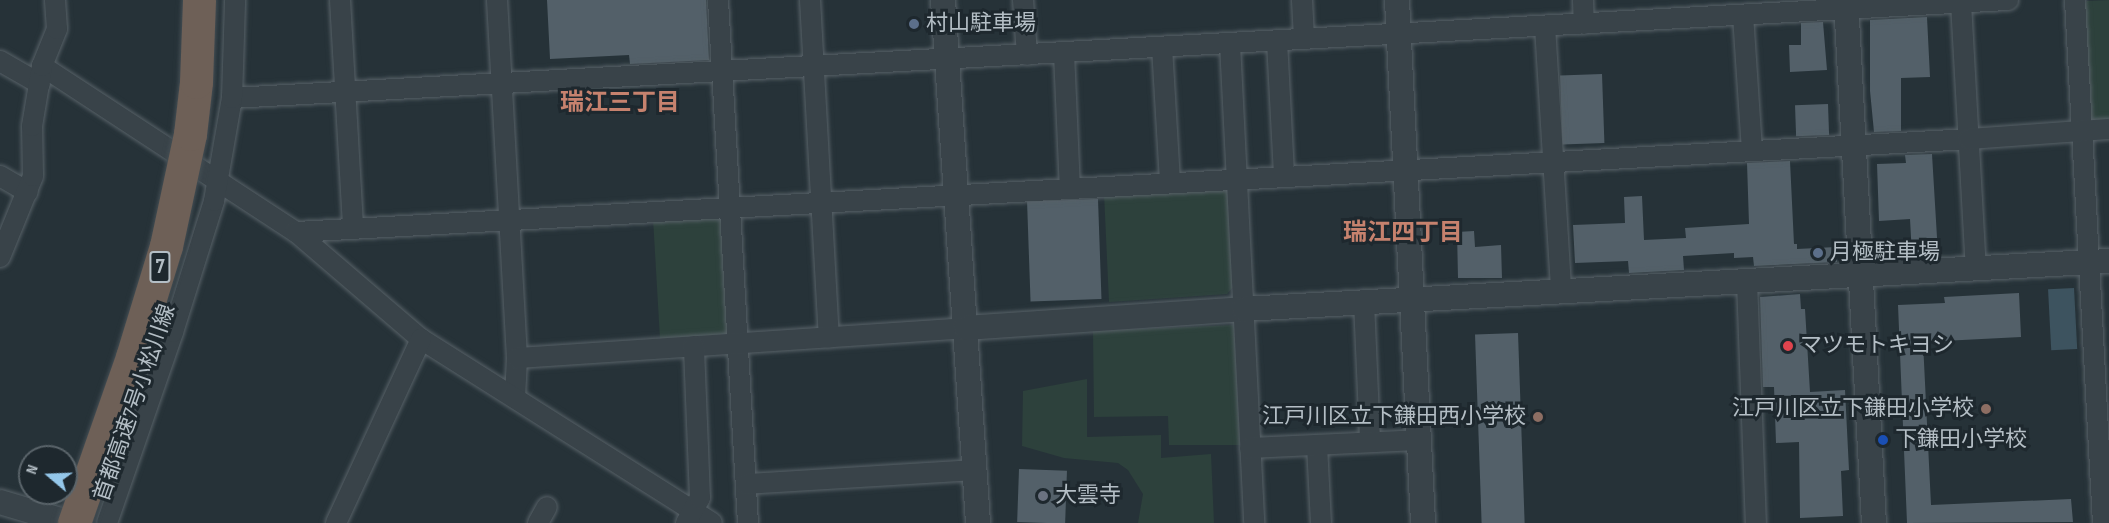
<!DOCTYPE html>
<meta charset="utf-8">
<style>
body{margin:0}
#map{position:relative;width:2109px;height:523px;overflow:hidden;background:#263238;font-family:"Sofia Sans Condensed","Noto Sans JP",sans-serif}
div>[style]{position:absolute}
.green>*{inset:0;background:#2d413c}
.water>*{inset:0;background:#3d535f;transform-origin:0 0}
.building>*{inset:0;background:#536069;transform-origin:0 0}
.roads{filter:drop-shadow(0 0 2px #576167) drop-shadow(0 0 2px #576167)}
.minor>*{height:20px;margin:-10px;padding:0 10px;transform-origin:10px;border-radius:10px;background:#394349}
.tertiary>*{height:24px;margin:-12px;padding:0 12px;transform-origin:12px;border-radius:12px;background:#394349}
.bridges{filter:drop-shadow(0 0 2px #444e54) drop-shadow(0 0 2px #444e54)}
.motorway-bridge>*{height:33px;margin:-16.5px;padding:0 16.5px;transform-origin:16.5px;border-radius:16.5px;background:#6e6057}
.dots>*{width:16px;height:16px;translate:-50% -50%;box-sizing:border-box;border:3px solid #1e282e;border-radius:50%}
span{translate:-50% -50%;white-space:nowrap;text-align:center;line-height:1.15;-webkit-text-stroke:6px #1e282e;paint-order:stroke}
.shield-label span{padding:2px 4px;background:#1e282e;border:2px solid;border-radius:4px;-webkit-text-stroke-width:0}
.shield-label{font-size:21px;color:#b4bec5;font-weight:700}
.poi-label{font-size:22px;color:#b4bec5}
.left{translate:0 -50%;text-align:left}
.right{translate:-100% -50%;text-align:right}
.street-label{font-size:22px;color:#b4bec5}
.neighbourhood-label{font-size:24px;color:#c6826e;font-weight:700}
.north{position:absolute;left:18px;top:445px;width:60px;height:60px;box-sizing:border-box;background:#1e282e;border:2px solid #5a646a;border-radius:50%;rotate:289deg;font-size:16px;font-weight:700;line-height:24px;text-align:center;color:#b4bec5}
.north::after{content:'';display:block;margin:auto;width:21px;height:27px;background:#94c7ea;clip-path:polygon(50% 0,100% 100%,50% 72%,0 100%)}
</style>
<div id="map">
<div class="green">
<div style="clip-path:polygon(2109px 0,2109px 121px,2095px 121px,2089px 116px,2084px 6px,2087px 1px)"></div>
<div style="clip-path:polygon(1226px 186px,1232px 191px,1233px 287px,1227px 294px,1109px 302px,1104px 193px)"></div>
<div style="clip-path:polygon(718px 214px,726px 221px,731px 326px,725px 335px,660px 339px,653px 218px)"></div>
<div style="clip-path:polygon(1234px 325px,1240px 445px,1169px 445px,1168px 416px,1094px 417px,1093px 331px)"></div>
<div style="clip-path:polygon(1087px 379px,1087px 437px,1161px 435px,1161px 458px,1211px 454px,1214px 523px,1138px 523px,1143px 494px,1128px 470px,1118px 463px,1064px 458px,1022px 446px,1023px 391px)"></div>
</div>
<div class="water">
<div style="left:2074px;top:288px;width:61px;height:26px;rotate:87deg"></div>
</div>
<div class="building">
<div style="clip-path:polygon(547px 0,706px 0,709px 60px,630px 64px,629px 55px,550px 59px)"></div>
<div style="clip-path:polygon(1927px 17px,1930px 77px,1901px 78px,1901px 131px,1874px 132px,1870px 91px,1870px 20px)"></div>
<div style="clip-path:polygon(1823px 22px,1827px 70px,1790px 72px,1789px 45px,1801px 45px,1801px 23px)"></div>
<div style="left:1602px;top:74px;width:69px;height:42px;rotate:88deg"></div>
<div style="left:1828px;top:104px;width:31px;height:33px;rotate:88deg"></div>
<div style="clip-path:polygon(1932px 154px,1938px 254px,1912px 255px,1910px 219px,1879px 221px,1877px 164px,1906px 163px,1905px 155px)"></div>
<div style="clip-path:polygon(1790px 161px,1794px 244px,1797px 244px,1797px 249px,1836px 247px,1837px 262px,1754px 266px,1753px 257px,1734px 258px,1734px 253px,1683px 256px,1684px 270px,1629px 273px,1628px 261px,1575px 263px,1573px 225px,1625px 223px,1624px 197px,1642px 196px,1644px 240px,1686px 238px,1685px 228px,1749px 224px,1747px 163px)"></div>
<div style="left:1098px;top:199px;width:100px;height:71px;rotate:88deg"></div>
<div style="clip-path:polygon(1474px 231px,1475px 247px,1501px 245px,1502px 278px,1458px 278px,1457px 232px)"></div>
<div style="clip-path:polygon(2019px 293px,2021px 337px,1923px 342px,1931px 505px,2071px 499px,2073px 522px,1907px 523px,1898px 305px,1945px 303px,1944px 297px)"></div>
<div style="clip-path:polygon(1800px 294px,1801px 309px,1805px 309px,1810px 392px,1845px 390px,1849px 470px,1841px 471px,1843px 516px,1800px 518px,1799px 442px,1776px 443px,1774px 387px,1763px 387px,1760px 297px)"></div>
<div style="left:1518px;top:333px;width:190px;height:43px;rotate:88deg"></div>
<div style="left:1019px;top:469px;width:48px;height:53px;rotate:2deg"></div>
</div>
<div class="roads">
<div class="minor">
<div style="left:340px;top:0;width:228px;rotate:86.7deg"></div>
<div style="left:497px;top:0;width:359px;rotate:86.8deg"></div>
<div style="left:517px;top:358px;width:40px;rotate:92.9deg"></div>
<div style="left:718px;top:0;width:524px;rotate:86.72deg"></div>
<div style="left:810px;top:0;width:338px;rotate:86.8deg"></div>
<div style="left:1023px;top:0;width:55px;rotate:85.8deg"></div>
<div style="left:1302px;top:0;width:39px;rotate:87deg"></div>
<div style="left:1583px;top:0;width:24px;rotate:88deg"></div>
<div style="left:2075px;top:0;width:524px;rotate:86.94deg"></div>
<div style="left:1961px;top:3px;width:265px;rotate:86.8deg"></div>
<div style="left:1743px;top:15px;width:136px;rotate:86.2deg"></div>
<div style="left:1545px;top:26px;width:265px;rotate:86.5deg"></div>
<div style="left:1277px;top:41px;width:135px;rotate:87deg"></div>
<div style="left:1230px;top:44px;width:480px;rotate:87.1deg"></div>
<div style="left:1162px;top:47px;width:136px;rotate:86.6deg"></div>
<div style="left:1064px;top:53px;width:135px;rotate:87.5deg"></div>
<div style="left:0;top:61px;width:46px;rotate:29.9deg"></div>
<div style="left:42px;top:66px;width:303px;rotate:33.2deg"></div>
<div style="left:296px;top:232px;width:165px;rotate:40.6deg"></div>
<div style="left:421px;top:339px;width:344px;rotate:32.3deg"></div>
<div style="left:232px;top:98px;width:1779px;rotate:-3.16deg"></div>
<div style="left:0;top:176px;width:32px;rotate:30deg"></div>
<div style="left:296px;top:232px;width:1676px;rotate:-3.18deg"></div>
<div style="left:1969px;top:139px;width:140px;rotate:-4.1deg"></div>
<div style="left:0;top:257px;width:87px;rotate:-67.8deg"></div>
<div style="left:33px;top:176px;width:50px;rotate:-91.1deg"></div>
<div style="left:32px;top:126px;width:61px;rotate:-80.5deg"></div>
<div style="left:42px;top:66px;width:40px;rotate:-68deg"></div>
<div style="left:57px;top:29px;width:29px;rotate:-94deg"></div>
<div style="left:1747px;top:281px;width:242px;rotate:87.9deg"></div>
<div style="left:1364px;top:302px;width:140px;rotate:87.5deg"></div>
<div style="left:517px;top:358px;width:450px;rotate:-3.8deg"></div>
<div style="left:1317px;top:445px;width:78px;rotate:87.1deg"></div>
<div style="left:1250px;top:448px;width:168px;rotate:-2.7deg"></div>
<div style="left:746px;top:484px;width:228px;rotate:-3.5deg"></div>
<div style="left:107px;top:523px;width:202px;rotate:-70.9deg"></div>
<div style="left:173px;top:332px;width:137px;rotate:-72.6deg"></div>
<div style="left:214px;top:201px;width:105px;rotate:-80.1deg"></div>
<div style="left:232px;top:98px;width:98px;rotate:-88.2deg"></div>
<div style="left:336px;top:523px;width:203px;rotate:-65.2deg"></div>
<div style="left:538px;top:523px;width:18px;rotate:-61deg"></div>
<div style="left:686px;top:523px;width:29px;rotate:-61deg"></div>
<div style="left:700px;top:498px;width:152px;rotate:-92.3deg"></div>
</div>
<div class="tertiary">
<div style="left:943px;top:0;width:524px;rotate:86.17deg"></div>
<div style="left:1397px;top:0;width:524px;rotate:87.15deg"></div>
<div style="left:1846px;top:0;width:524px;rotate:86.94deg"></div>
<div style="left:966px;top:328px;width:279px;rotate:-3.9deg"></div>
<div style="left:1244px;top:309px;width:866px;rotate:-3.18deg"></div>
<div style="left:0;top:502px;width:74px;rotate:16.5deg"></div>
</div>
</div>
<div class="bridges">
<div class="motorway-bridge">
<div style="left:74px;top:523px;width:176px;rotate:-70.7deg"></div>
<div style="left:132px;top:357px;width:116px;rotate:-73deg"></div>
<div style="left:166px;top:246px;width:115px;rotate:-77.9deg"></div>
<div style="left:190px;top:134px;width:52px;rotate:-83.4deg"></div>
<div style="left:196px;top:82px;width:82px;rotate:-87.9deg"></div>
</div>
</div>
<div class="dots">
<div style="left:914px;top:24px;background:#5c6f8a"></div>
<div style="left:1818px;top:253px;background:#5c6f8a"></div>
<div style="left:1788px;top:346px;background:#e0444e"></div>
<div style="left:1986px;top:409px;background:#8d6e63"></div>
<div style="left:1538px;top:417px;background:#8d6e63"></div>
<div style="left:1883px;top:440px;background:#1a4fb4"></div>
<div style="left:1043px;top:496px;background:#6b7280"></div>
</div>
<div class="shield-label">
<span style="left:160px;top:267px">7</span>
</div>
<div class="poi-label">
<span class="left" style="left:926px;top:24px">村山駐車場</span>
<span class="left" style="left:1830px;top:253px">月極駐車場</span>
<span class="left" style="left:1800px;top:346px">マツモトキヨシ</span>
<span class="right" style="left:1974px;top:409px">江戸川区立下鎌田小学校</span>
<span class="right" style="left:1526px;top:417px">江戸川区立下鎌田西小学校</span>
<span class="left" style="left:1895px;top:440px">下鎌田小学校</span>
<span class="left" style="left:1055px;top:496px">大雲寺</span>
</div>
<div class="street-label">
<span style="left:135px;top:403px;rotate:-71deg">首都高速7号小松川線</span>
</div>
<div class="neighbourhood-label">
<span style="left:620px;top:103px">瑞江三丁目</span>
<span style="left:1403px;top:233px">瑞江四丁目</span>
</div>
<div class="north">N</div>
</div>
